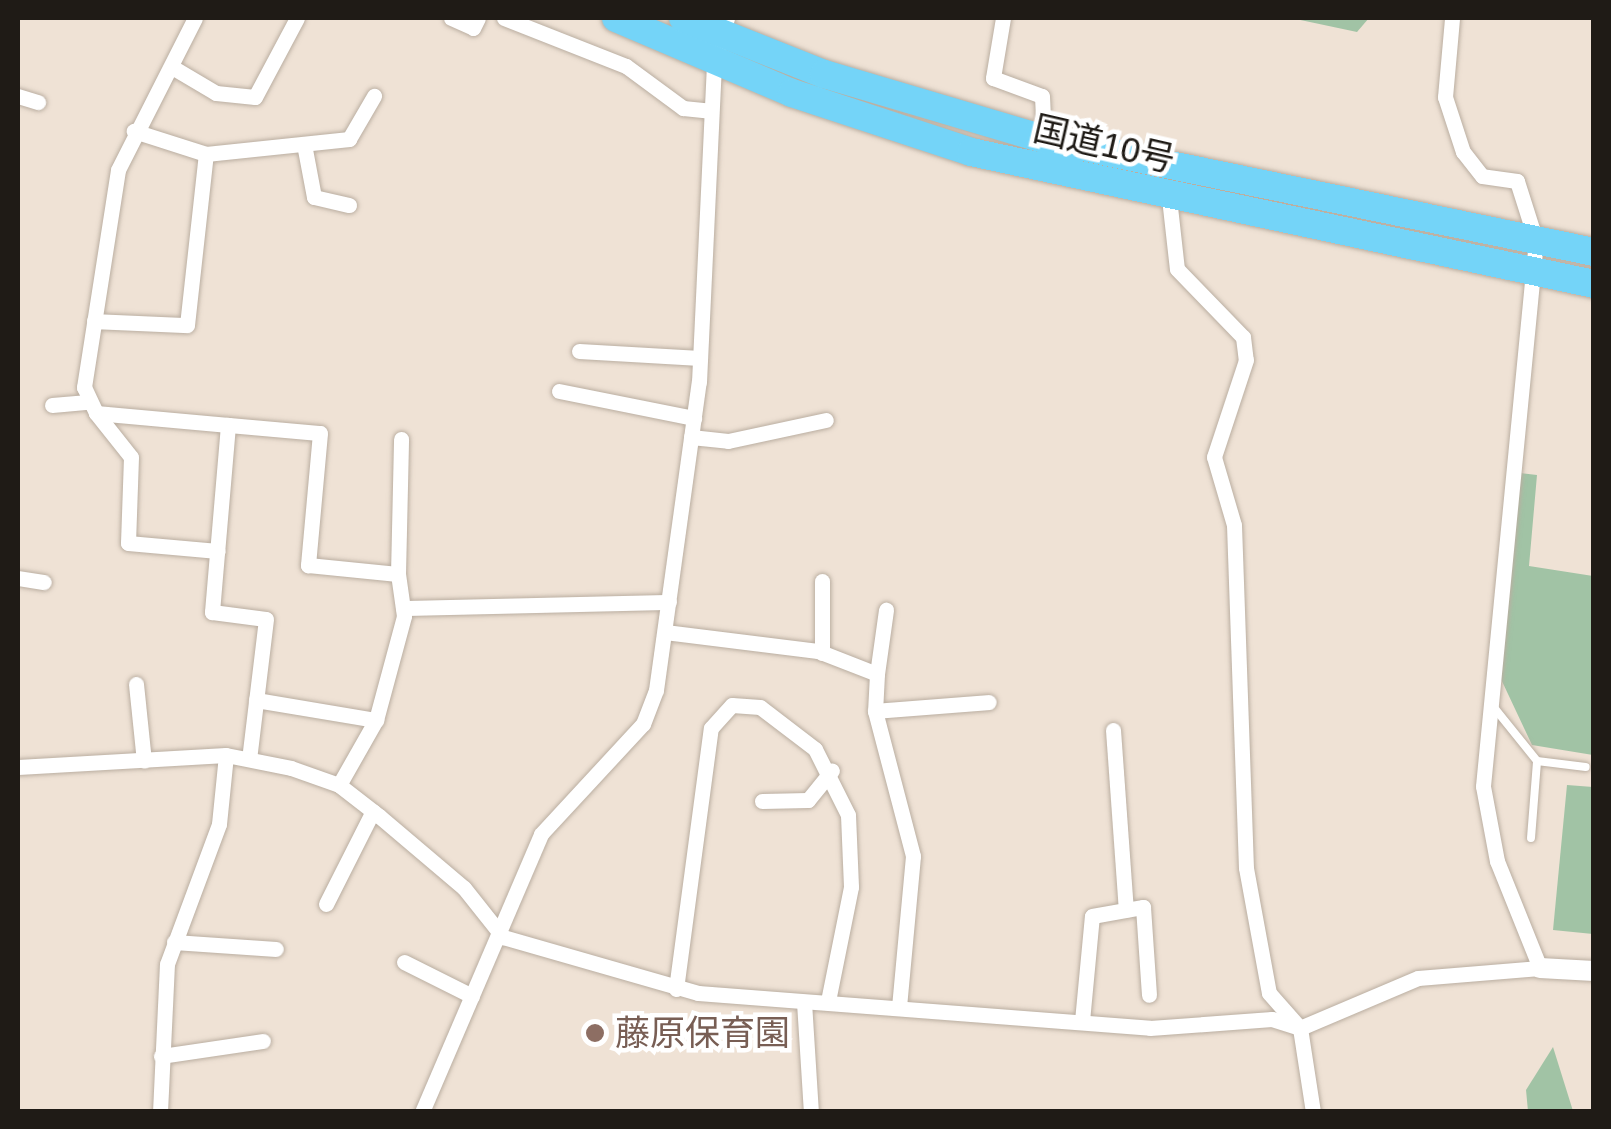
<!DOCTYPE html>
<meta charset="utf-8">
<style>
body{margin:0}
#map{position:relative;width:1611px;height:1129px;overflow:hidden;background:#efe2d5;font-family:Helvetica,"Noto Sans JP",sans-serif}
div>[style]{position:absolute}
.green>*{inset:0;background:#a1c3a5}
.roads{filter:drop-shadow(0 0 2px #baaea1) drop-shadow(0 0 2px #baaea1)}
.service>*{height:8px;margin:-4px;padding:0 4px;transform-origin:4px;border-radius:4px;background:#fff}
.minor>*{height:15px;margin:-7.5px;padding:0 7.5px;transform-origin:7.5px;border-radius:7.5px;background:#fff}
.tertiary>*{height:20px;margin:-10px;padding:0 10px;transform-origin:10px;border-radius:10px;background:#fff}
.trunk>*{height:28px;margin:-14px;padding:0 14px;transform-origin:14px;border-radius:14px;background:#74d4f8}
.dots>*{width:28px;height:28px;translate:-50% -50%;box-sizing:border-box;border:5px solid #fff;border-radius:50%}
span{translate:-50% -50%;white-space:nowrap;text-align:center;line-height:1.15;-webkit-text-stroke:9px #fff;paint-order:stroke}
.street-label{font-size:35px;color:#1f1b16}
.education-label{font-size:35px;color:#785e54}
.left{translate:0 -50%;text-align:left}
.frame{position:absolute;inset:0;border:20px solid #1f1b16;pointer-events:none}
</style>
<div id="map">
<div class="green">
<div style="clip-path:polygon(1291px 18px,1369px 18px,1357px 32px)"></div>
<div style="clip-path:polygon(1520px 473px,1537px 475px,1529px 566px,1593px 576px,1593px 755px,1532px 745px,1500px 677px)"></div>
<div style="clip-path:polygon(1567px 785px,1593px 787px,1593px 934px,1553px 930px)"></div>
<div style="clip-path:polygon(1553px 1047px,1573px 1111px,1528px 1111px,1526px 1090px)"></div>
</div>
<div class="roads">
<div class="service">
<div style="left:1492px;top:705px;width:72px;rotate:51.2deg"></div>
<div style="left:1537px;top:761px;width:49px;rotate:7deg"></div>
<div style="left:1531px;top:838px;width:77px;rotate:-85.5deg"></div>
</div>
<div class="minor">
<div style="left:195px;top:18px;width:170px;rotate:116.9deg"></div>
<div style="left:118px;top:170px;width:220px;rotate:98.9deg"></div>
<div style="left:84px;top:387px;width:29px;rotate:65deg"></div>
<div style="left:96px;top:413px;width:133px;rotate:5.2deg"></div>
<div style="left:228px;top:425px;width:188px;rotate:94.9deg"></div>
<div style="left:212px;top:612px;width:54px;rotate:7.4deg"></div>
<div style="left:266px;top:619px;width:141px;rotate:96.9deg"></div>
<div style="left:451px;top:18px;width:24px;rotate:24deg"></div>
<div style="left:473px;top:28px;width:11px;rotate:-63deg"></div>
<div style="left:504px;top:18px;width:131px;rotate:21.5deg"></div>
<div style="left:626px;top:66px;width:71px;rotate:36.4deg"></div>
<div style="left:683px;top:108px;width:27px;rotate:6deg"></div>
<div style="left:1003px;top:18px;width:61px;rotate:99.5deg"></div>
<div style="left:993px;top:78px;width:52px;rotate:20.2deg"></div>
<div style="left:1042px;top:96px;width:43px;rotate:87.3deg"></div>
<div style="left:172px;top:67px;width:51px;rotate:30.6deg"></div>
<div style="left:216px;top:93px;width:39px;rotate:6deg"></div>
<div style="left:255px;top:97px;width:89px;rotate:-62deg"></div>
<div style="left:18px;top:96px;width:21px;rotate:17deg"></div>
<div style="left:304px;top:144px;width:54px;rotate:79.3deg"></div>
<div style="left:314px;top:197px;width:36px;rotate:13deg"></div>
<div style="left:206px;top:154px;width:144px;rotate:-6deg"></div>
<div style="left:349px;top:139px;width:50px;rotate:-59.8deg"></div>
<div style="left:1169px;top:198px;width:71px;rotate:83.6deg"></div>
<div style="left:1177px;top:269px;width:95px;rotate:45.9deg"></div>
<div style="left:1243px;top:337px;width:23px;rotate:83deg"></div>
<div style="left:1246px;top:360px;width:102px;rotate:108.3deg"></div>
<div style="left:1214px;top:457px;width:71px;rotate:73.6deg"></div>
<div style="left:1234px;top:525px;width:343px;rotate:88deg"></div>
<div style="left:1246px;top:868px;width:127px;rotate:79.6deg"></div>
<div style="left:1269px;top:993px;width:47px;rotate:48.5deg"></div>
<div style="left:1300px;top:1028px;width:85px;rotate:81.2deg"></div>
<div style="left:94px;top:321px;width:93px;rotate:2.5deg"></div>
<div style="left:187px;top:325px;width:172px;rotate:-83.7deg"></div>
<div style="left:206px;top:154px;width:76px;rotate:-162.3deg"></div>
<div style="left:579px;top:351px;width:121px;rotate:3.3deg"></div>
<div style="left:559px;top:391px;width:138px;rotate:11.3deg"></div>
<div style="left:52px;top:405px;width:36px;rotate:-5deg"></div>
<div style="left:96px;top:413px;width:56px;rotate:51.5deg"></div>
<div style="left:131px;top:457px;width:86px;rotate:92deg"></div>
<div style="left:128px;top:543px;width:90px;rotate:5.1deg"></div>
<div style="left:228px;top:425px;width:92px;rotate:5deg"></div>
<div style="left:320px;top:433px;width:133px;rotate:95.2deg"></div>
<div style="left:308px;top:565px;width:90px;rotate:5.7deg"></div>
<div style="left:398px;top:574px;width:135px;rotate:-88.7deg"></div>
<div style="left:691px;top:437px;width:37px;rotate:6deg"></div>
<div style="left:728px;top:441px;width:100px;rotate:-12.1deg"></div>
<div style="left:18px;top:578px;width:26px;rotate:9deg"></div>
<div style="left:403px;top:608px;width:266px;rotate:-1.3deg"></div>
<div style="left:665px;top:632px;width:154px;rotate:7.1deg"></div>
<div style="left:818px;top:651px;width:63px;rotate:21.3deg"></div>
<div style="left:877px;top:674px;width:37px;rotate:93deg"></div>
<div style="left:875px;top:711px;width:150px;rotate:75.3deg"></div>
<div style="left:913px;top:856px;width:152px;rotate:95.3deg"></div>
<div style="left:822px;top:653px;width:72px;rotate:-90deg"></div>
<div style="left:877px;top:674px;width:65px;rotate:-82deg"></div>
<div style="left:136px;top:684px;width:77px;rotate:84.1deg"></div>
<div style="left:256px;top:700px;width:122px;rotate:9.5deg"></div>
<div style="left:875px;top:711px;width:114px;rotate:-4.5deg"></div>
<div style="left:1113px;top:730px;width:180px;rotate:85.9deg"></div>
<div style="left:18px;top:767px;width:208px;rotate:-3.3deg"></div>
<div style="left:226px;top:755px;width:66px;rotate:11.3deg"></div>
<div style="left:291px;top:768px;width:51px;rotate:19.5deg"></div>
<div style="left:339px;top:785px;width:51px;rotate:37.8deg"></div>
<div style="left:379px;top:816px;width:111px;rotate:40.3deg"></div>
<div style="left:464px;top:888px;width:63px;rotate:51.5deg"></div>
<div style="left:503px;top:937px;width:203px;rotate:16deg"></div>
<div style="left:698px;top:993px;width:453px;rotate:4.4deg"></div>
<div style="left:1150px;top:1028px;width:122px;rotate:-4.2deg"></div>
<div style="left:1272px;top:1019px;width:29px;rotate:18deg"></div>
<div style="left:1300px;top:1028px;width:128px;rotate:-23deg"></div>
<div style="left:1418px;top:978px;width:122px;rotate:-4.7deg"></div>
<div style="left:1540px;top:968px;width:115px;rotate:-111.9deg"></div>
<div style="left:1497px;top:861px;width:76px;rotate:-100.6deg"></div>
<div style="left:1483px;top:786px;width:548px;rotate:-84.45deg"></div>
<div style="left:1536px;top:241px;width:63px;rotate:-107.6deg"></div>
<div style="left:1517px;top:181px;width:35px;rotate:-172deg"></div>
<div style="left:1482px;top:176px;width:31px;rotate:-128deg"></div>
<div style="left:1463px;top:152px;width:58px;rotate:-108.1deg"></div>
<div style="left:1445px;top:97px;width:79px;rotate:-84.9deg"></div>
<div style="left:339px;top:785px;width:75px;rotate:-60.4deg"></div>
<div style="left:376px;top:720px;width:108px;rotate:-74.9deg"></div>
<div style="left:404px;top:616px;width:42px;rotate:-98.1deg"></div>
<div style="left:762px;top:801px;width:46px;rotate:-1.2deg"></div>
<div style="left:808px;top:800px;width:38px;rotate:-51deg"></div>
<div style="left:326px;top:904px;width:104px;rotate:-63.2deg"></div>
<div style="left:174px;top:942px;width:102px;rotate:3.9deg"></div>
<div style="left:404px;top:962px;width:76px;rotate:26.6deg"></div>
<div style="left:676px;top:989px;width:263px;rotate:-82.4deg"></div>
<div style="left:711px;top:728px;width:31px;rotate:-48deg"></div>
<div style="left:732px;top:705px;width:28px;rotate:4deg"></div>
<div style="left:760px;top:707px;width:69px;rotate:37.4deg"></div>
<div style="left:815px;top:749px;width:74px;rotate:63.4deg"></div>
<div style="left:848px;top:815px;width:72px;rotate:87.6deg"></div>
<div style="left:851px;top:887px;width:116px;rotate:101.4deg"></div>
<div style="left:804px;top:1002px;width:110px;rotate:86.4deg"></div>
<div style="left:1082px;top:1021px;width:105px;rotate:-84.6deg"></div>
<div style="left:1092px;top:916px;width:52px;rotate:-10deg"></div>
<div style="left:1143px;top:907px;width:88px;rotate:86.1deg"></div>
<div style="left:161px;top:1056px;width:103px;rotate:-8.4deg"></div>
<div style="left:160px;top:1112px;width:148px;rotate:-87.3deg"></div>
<div style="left:167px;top:964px;width:149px;rotate:-69.6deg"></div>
<div style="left:219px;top:824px;width:69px;rotate:-84.2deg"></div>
<div style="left:422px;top:1112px;width:302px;rotate:-66.8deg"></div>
<div style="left:541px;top:834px;width:150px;rotate:-47.2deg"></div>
<div style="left:643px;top:724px;width:36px;rotate:-69deg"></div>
<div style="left:656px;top:690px;width:311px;rotate:-82.1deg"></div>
<div style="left:699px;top:382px;width:320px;rotate:-87.3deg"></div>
<div style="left:714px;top:62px;width:46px;rotate:-73.5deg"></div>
</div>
<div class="tertiary">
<div style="left:1540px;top:968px;width:54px;rotate:3.2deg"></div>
</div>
<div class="trunk">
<div style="left:616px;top:18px;width:191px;rotate:23.1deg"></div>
<div style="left:792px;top:93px;width:188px;rotate:18.2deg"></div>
<div style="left:971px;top:152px;width:637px;rotate:11.96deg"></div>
<div style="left:683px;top:18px;width:152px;rotate:21.7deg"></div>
<div style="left:824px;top:74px;width:229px;rotate:16.5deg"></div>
<div style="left:1044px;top:139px;width:561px;rotate:11.61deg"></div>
</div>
</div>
<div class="dots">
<div style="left:595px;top:1033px;background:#8d6e63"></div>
</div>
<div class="street-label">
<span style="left:1104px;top:144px;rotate:13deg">国道10号</span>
</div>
<div class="education-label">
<span class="left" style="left:615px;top:1033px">藤原保育園</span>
</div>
<div class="frame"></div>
</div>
